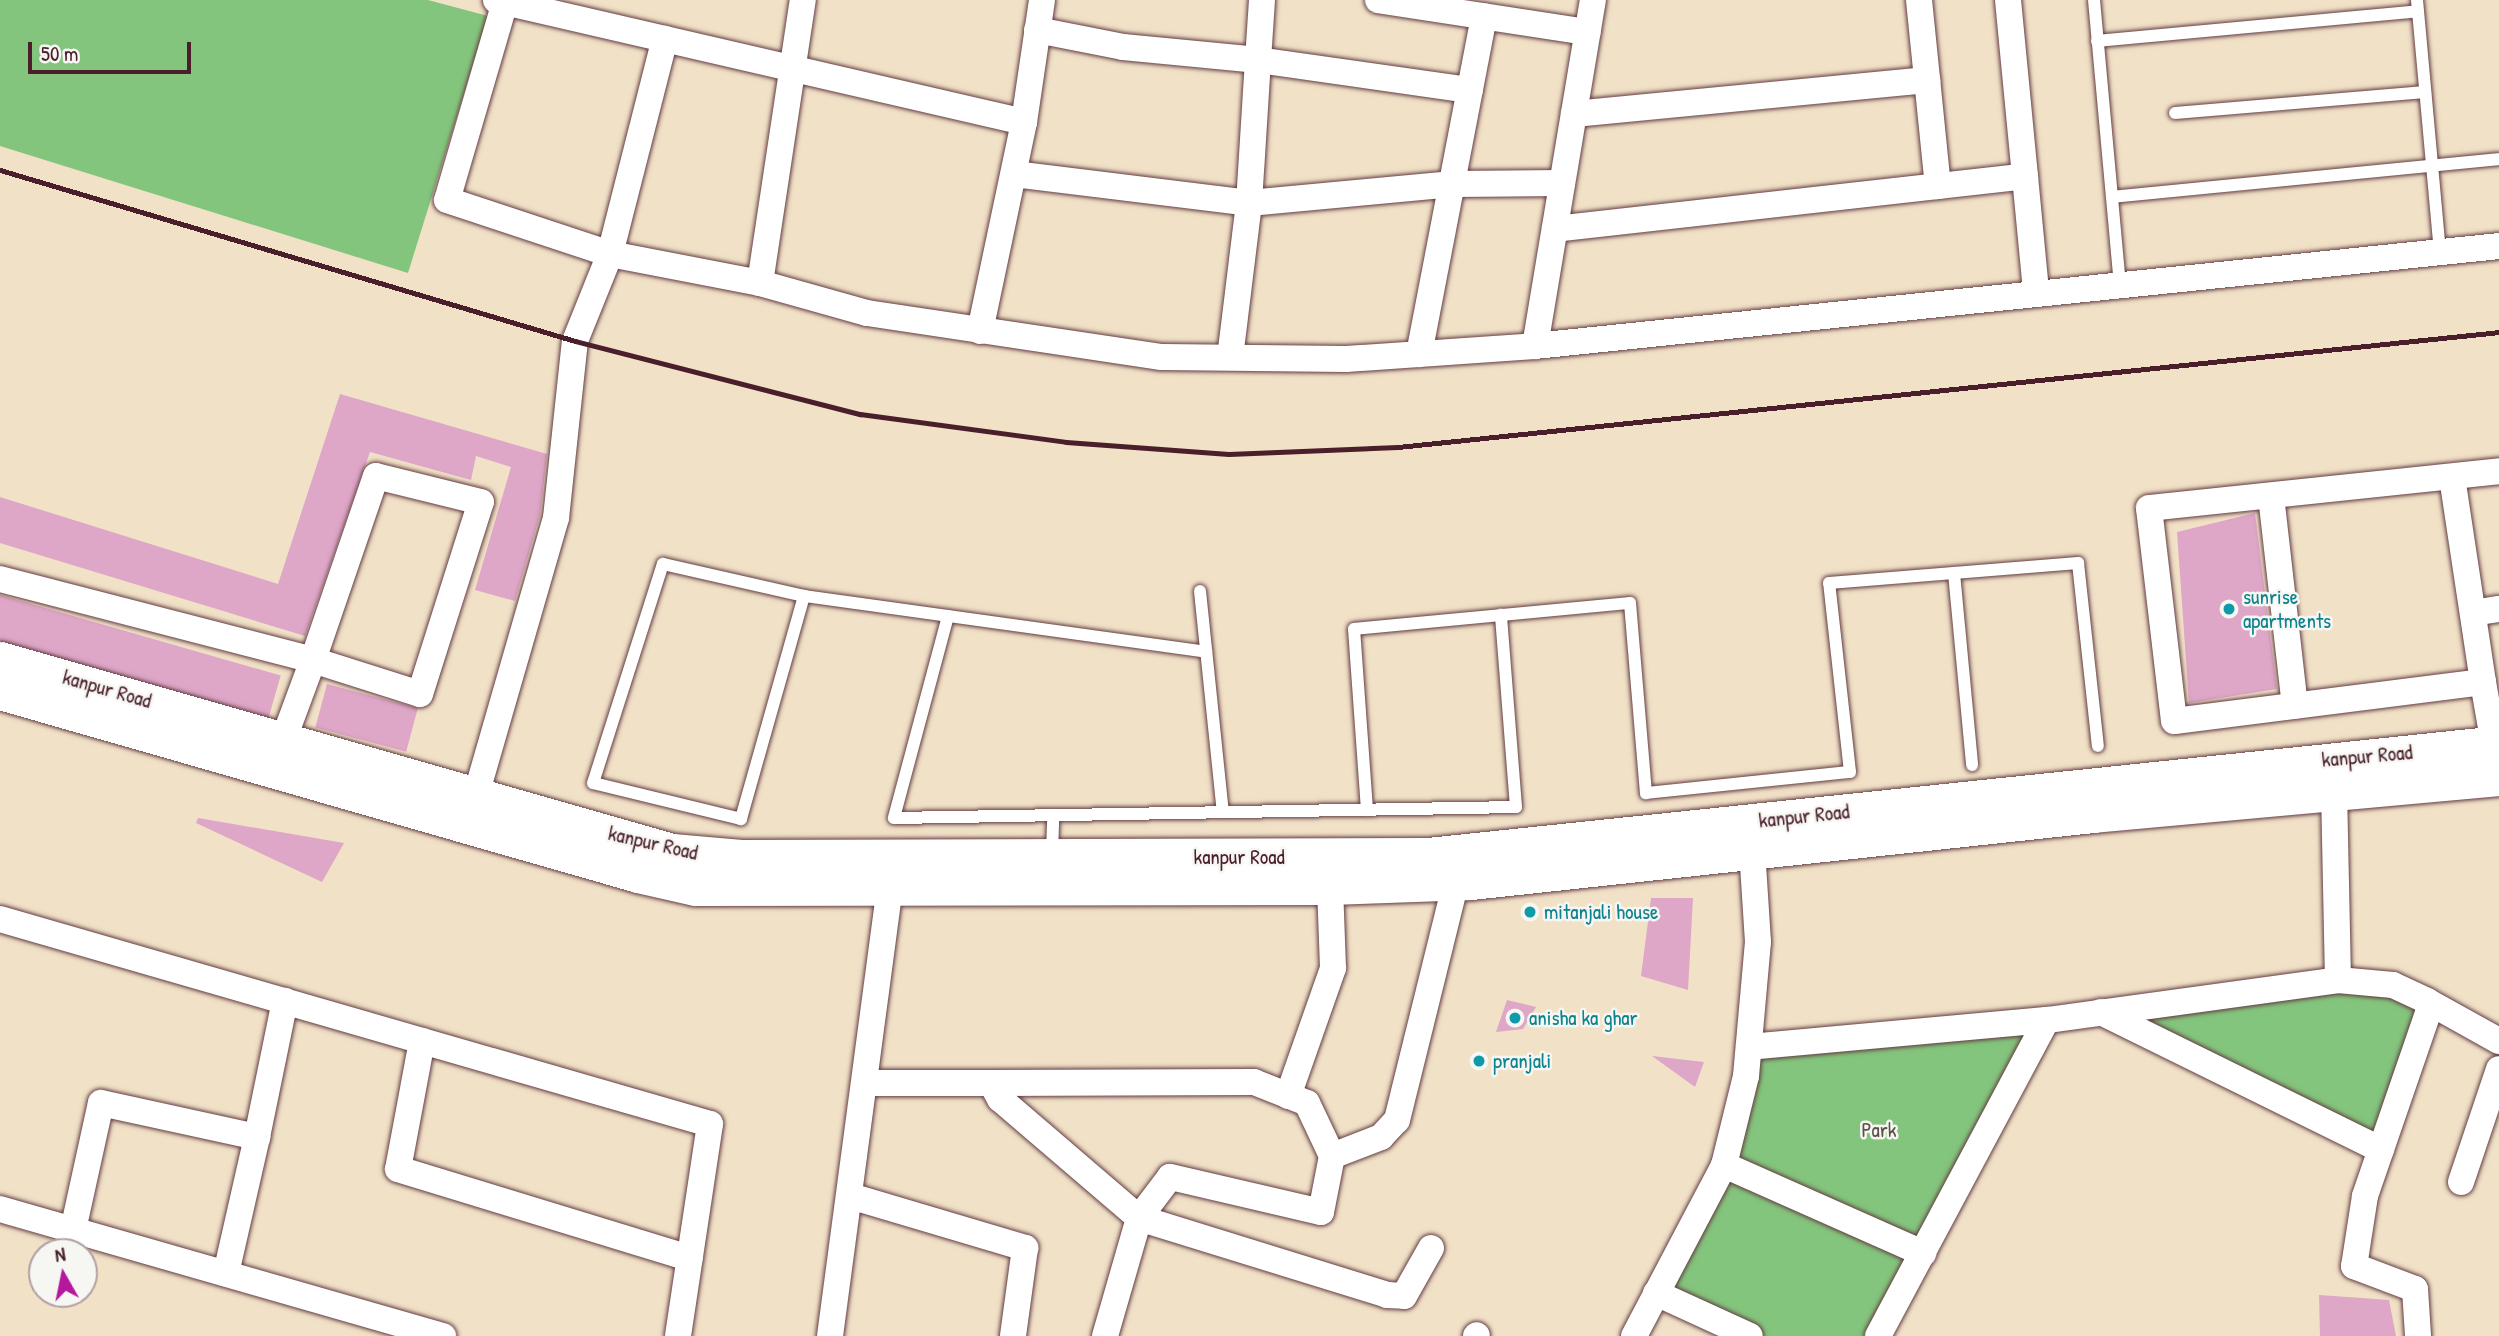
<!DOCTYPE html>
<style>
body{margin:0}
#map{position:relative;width:2499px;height:1336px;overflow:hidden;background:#f1e1c7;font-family:"Patrick Hand",sans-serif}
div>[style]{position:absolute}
.green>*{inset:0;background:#84c57d}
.building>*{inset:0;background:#dea6c7;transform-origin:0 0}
.roads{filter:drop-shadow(0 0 2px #633c42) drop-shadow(0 0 2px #633c42)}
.lane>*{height:12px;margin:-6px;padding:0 6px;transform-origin:6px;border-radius:6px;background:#fff}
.street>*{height:26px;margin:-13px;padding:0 13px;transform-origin:13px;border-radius:13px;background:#fff}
.secondary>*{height:37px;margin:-18.5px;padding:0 18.5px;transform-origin:18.5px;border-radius:18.5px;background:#fff}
.rail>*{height:5px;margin:-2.5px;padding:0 2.5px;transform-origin:2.5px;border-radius:2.5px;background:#4a1f2b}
.dots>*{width:19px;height:19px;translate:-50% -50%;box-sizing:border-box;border:4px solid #f6f6f2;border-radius:50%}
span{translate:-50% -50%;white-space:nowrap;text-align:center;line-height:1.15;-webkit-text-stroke:5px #f6f6f2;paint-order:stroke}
.culture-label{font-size:21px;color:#0d838f}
.left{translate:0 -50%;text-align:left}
.street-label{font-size:21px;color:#4a1f2b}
.park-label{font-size:21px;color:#5b5144}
.north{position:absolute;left:28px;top:1238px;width:70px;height:70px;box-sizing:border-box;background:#f6f6f2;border:2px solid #b1a0a2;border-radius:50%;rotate:351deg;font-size:19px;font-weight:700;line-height:28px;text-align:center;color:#4a1f2b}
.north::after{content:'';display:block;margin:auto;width:24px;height:32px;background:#b5179e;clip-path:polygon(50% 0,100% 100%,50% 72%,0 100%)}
.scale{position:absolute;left:28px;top:42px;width:163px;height:32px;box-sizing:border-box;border:4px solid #4a1f2b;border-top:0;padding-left:9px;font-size:21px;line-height:24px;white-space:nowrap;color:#4a1f2b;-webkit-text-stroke:5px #f6f6f2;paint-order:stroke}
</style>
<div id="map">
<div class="green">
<div style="clip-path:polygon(0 0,428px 0,488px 16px,408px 273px,0 146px)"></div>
<div style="clip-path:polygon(2338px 980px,2427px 1001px,2381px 1150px,2119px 1010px)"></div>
<div style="clip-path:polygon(2047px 1020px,1878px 1336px,1750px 1336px,1656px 1293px,1724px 1165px,1749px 1047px)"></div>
</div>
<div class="building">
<div style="clip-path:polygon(340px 394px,547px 454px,540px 515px,515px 601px,475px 590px,511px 467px,476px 456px,471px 480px,370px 452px,305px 636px,0 543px,0 497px,278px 584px)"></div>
<div style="clip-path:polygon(2255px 513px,2277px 689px,2189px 703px,2177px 532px)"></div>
<div style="left:0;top:595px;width:292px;height:45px;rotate:16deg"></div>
<div style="left:327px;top:684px;width:94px;height:45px;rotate:15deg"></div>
<div style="clip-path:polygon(198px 818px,344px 843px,322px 882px,196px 823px)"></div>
<div style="clip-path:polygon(1651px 898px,1693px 898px,1688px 990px,1641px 976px)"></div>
<div style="clip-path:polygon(1507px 1000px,1536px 1007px,1523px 1029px,1496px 1032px)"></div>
<div style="clip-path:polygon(1652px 1056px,1704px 1062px,1695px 1087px)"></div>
<div style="clip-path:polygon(2319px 1295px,2389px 1300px,2396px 1336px,2320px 1336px)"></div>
</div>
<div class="roads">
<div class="lane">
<div style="left:2094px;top:0;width:285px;rotate:84.8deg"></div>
<div style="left:2417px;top:0;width:253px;rotate:84.8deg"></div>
<div style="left:2097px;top:41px;width:322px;rotate:-5.3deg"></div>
<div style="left:2175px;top:113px;width:251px;rotate:-4.8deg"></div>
<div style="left:2112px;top:197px;width:389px;rotate:-5.6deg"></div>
<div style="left:1954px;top:573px;width:193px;rotate:84.6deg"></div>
<div style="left:1200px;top:591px;width:222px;rotate:84.1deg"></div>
<div style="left:804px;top:596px;width:232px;rotate:105.8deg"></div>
<div style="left:741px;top:819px;width:152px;rotate:-166.3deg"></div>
<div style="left:593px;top:783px;width:230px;rotate:-72.3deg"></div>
<div style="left:663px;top:564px;width:145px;rotate:12.8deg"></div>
<div style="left:804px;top:596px;width:406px;rotate:7.9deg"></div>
<div style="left:948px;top:616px;width:209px;rotate:105deg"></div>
<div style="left:894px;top:818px;width:622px;rotate:-1.01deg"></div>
<div style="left:1516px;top:807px;width:193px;rotate:-94.5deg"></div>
<div style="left:1367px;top:810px;width:181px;rotate:-94.1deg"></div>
<div style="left:1354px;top:629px;width:277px;rotate:-5.4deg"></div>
<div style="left:1630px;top:603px;width:191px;rotate:85.2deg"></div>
<div style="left:1646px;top:793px;width:205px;rotate:-5.9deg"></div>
<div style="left:1850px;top:772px;width:190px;rotate:-96.3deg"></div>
<div style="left:1829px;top:583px;width:250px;rotate:-4.6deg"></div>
<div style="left:2078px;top:563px;width:184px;rotate:83.8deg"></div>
<div style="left:1052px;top:853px;width:38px;rotate:-88deg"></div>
</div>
<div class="street">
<div style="left:496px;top:0;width:542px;rotate:13.01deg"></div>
<div style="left:1262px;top:0;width:60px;rotate:93.8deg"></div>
<div style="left:1258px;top:60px;width:214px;rotate:8.1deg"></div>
<div style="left:1378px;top:0;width:212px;rotate:8.7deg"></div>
<div style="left:1919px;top:0;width:187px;rotate:84.2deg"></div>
<div style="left:2008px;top:0;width:293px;rotate:84.5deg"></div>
<div style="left:505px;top:2px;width:206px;rotate:106.3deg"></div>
<div style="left:447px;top:200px;width:172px;rotate:18.3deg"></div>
<div style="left:610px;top:254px;width:153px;rotate:10.9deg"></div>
<div style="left:760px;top:283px;width:111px;rotate:15.7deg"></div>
<div style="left:867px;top:313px;width:298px;rotate:8.5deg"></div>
<div style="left:1162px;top:357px;width:184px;rotate:0.6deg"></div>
<div style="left:1346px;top:359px;width:189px;rotate:-3.9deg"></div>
<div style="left:1535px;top:346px;width:969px;rotate:-5.92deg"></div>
<div style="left:1037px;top:30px;width:88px;rotate:11.2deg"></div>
<div style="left:1123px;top:47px;width:136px;rotate:5.5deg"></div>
<div style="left:1258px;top:60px;width:143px;rotate:93.6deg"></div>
<div style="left:1249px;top:203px;width:205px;rotate:-5.3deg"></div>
<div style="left:1453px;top:184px;width:109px;rotate:-0.5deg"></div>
<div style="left:1574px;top:114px;width:355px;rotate:-5.5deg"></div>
<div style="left:1014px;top:174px;width:237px;rotate:7deg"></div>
<div style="left:1249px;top:203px;width:155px;rotate:97deg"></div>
<div style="left:1555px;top:229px;width:473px;rotate:-6.4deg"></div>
<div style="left:760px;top:283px;width:286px;rotate:-81.4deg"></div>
<div style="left:980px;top:331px;width:214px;rotate:-78.1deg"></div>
<div style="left:1024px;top:122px;width:123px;rotate:-81.6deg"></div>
<div style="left:1535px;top:346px;width:351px;rotate:-80.5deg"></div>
<div style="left:1419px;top:354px;width:344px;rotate:-79.1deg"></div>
<div style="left:2452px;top:477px;width:207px;rotate:81.4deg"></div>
<div style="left:2483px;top:682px;width:311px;rotate:172.8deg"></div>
<div style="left:2174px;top:721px;width:214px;rotate:-96.7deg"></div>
<div style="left:2149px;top:508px;width:352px;rotate:-6deg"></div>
<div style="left:2271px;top:496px;width:211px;rotate:83.5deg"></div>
<div style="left:0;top:579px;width:323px;rotate:14.5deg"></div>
<div style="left:313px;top:660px;width:112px;rotate:17.6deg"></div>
<div style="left:420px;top:694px;width:201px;rotate:-72.4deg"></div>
<div style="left:481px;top:502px;width:108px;rotate:-166.1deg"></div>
<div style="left:376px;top:476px;width:194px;rotate:108.9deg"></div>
<div style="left:313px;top:660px;width:86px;rotate:110.3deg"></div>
<div style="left:2473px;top:613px;width:26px;rotate:-9deg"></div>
<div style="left:2483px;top:682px;width:64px;rotate:80.1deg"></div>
<div style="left:476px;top:795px;width:288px;rotate:-73.9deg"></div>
<div style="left:556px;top:518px;width:178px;rotate:-83.9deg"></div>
<div style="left:575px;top:341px;width:94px;rotate:-68.1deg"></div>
<div style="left:610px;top:254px;width:222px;rotate:-75.7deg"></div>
<div style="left:0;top:919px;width:739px;rotate:16.11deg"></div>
<div style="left:710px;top:1124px;width:214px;rotate:98.6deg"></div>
<div style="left:2338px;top:980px;width:55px;rotate:5.2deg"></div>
<div style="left:2393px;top:985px;width:38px;rotate:25deg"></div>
<div style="left:2427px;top:1001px;width:9px;rotate:77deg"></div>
<div style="left:2429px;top:1010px;width:197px;rotate:109deg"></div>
<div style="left:2365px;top:1196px;width:71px;rotate:98.9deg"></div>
<div style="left:2354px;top:1266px;width:65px;rotate:20.7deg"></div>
<div style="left:2415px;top:1289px;width:47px;rotate:86.3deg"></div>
<div style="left:2427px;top:1001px;width:82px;rotate:29.1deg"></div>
<div style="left:2101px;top:1012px;width:312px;rotate:26.2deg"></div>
<div style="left:422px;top:1041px;width:130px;rotate:100.6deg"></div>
<div style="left:398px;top:1169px;width:305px;rotate:17deg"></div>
<div style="left:1749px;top:1047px;width:299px;rotate:-5.2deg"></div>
<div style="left:2047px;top:1020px;width:294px;rotate:-7.8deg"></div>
<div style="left:2338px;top:980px;width:188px;rotate:-91.2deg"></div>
<div style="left:865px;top:1083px;width:126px"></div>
<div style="left:991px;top:1083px;width:263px;rotate:-0.2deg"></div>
<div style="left:1254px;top:1082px;width:57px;rotate:21.6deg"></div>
<div style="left:1307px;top:1103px;width:59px;rotate:64.7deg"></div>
<div style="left:1332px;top:1156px;width:57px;rotate:101.1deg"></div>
<div style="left:1321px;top:1212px;width:155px;rotate:-166.9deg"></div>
<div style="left:1170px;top:1177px;width:51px;rotate:127.1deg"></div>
<div style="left:1139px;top:1218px;width:183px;rotate:-139.4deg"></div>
<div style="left:1000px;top:1099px;width:18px;rotate:-119deg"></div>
<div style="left:1288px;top:1096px;width:136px;rotate:-70.6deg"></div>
<div style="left:1333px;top:968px;width:82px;rotate:-92.1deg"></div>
<div style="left:257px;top:1137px;width:139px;rotate:-78.4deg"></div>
<div style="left:1332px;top:1156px;width:53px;rotate:-21.2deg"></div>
<div style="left:1381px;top:1137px;width:23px;rotate:-47deg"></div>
<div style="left:1397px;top:1120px;width:245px;rotate:-76.1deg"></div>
<div style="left:1724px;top:1165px;width:218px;rotate:23.9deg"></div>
<div style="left:2461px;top:1182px;width:119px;rotate:-71.4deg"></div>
<div style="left:850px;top:1196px;width:183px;rotate:16.5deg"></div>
<div style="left:1025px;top:1248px;width:89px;rotate:97.8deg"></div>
<div style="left:0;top:1209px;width:461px;rotate:16deg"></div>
<div style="left:73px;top:1230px;width:130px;rotate:-77.6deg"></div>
<div style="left:101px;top:1103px;width:160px;rotate:12.3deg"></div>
<div style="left:257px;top:1137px;width:140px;rotate:102.8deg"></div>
<div style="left:1656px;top:1293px;width:103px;rotate:24.6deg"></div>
<div style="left:830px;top:1336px;width:470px;rotate:-82.4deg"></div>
<div style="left:1105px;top:1336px;width:123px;rotate:-73.9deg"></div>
<div style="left:1139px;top:1218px;width:260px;rotate:17.2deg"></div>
<div style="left:1387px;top:1295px;width:17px;rotate:3deg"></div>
<div style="left:1404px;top:1296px;width:55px;rotate:-60.6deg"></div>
<div style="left:1476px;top:1336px;width:1px;rotate:-45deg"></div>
<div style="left:1634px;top:1336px;width:193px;rotate:-62.2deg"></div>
<div style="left:1724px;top:1165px;width:92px;rotate:-76.1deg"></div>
<div style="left:1746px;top:1076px;width:135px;rotate:-84.9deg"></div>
<div style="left:1758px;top:942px;width:92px;rotate:-93.7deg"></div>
<div style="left:1878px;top:1336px;width:358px;rotate:-61.9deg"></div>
</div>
<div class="secondary">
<div style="left:0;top:660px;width:699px;rotate:15.95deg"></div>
<div style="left:672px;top:852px;width:69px;rotate:5deg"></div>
<div style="left:741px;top:858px;width:687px;rotate:-0.17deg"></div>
<div style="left:1428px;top:856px;width:1077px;rotate:-5.97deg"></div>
<div style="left:0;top:691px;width:664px;rotate:16deg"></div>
<div style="left:638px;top:874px;width:58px;rotate:12.8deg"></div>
<div style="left:695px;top:887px;width:635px;rotate:-0.09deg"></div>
<div style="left:1330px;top:886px;width:141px;rotate:-2deg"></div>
<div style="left:1471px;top:881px;width:626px;rotate:-6.15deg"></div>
<div style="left:2093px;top:814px;width:408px;rotate:-5.2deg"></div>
</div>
</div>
<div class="rail">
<div style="left:0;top:170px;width:600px;rotate:16.56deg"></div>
<div style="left:575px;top:341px;width:294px;rotate:14.4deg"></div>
<div style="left:860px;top:414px;width:208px;rotate:7.7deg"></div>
<div style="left:1066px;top:442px;width:163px;rotate:4.2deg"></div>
<div style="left:1229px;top:454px;width:169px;rotate:-2.4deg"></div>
<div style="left:1398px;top:447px;width:1107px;rotate:-5.96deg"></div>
</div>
<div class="dots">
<div style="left:2229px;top:609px;background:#0f9aa8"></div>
<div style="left:1530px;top:912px;background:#0f9aa8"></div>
<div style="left:1515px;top:1018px;background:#0f9aa8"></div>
<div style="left:1479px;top:1061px;background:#0f9aa8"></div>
</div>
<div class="culture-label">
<span class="left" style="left:2243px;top:609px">sunrise<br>apartments</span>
<span class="left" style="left:1544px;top:912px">mitanjali house</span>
<span class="left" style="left:1529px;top:1018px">anisha ka ghar</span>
<span class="left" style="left:1493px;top:1061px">pranjali</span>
</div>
<div class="street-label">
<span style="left:107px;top:689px;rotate:16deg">kanpur Road</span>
<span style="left:2367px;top:756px;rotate:-5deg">kanpur Road</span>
<span style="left:1804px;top:816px;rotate:-6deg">kanpur Road</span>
<span style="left:653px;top:843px;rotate:13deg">kanpur Road</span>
<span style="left:1239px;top:857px">kanpur Road</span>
</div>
<div class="park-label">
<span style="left:1879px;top:1130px">Park</span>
</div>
<div class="north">N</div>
<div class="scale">50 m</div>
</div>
